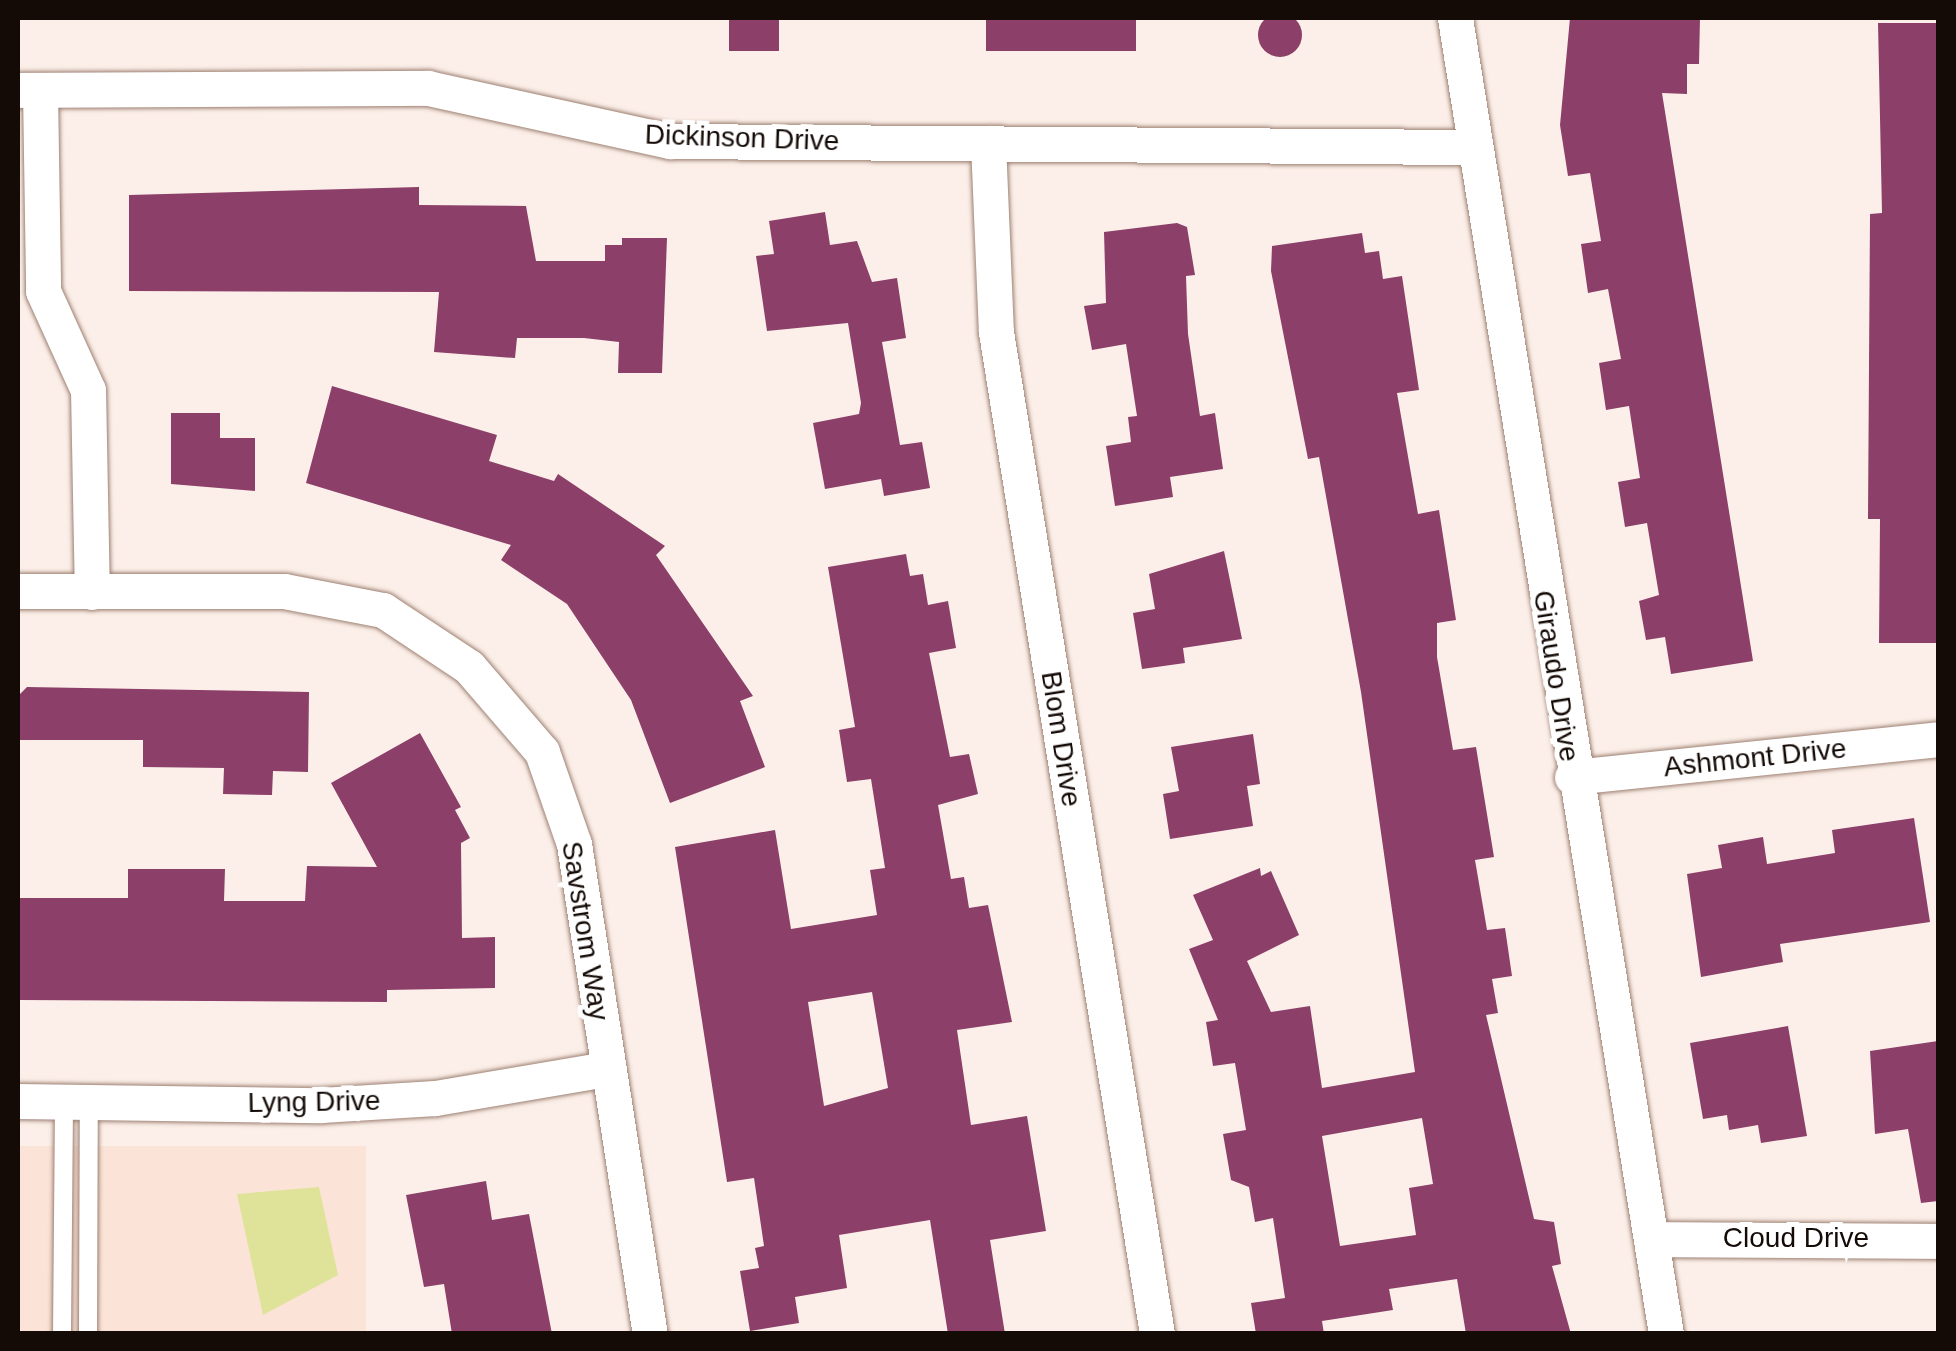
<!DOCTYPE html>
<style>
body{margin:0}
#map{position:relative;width:1956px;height:1351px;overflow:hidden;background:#fcefe9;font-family:Arial,sans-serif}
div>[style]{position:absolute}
.built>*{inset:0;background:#fbe3d7;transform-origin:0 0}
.green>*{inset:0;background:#dfe399}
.building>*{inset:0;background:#8c3f69;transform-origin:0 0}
.round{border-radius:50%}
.roads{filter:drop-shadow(0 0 2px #9d8072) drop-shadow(0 0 2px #9d8072)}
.lane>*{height:18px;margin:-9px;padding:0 9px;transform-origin:9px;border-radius:9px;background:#fff}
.street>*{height:35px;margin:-17.5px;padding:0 17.5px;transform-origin:17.5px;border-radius:17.5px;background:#fff}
span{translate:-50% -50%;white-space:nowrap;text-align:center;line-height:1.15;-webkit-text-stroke:10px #fff;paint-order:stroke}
.street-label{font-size:28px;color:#140a06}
.frame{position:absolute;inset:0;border:20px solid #140a06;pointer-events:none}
</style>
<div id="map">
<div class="built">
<div style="left:18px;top:1146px;width:348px;height:188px"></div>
</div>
<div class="green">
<div style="clip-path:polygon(319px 1187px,338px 1275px,263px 1315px,237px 1194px)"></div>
</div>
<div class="building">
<div class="round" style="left:1258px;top:13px;width:44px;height:44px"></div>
<div style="left:729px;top:18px;width:50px;height:33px"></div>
<div style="left:986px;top:18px;width:150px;height:33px"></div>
<div style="clip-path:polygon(1570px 18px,1700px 18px,1699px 64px,1687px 64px,1687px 94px,1662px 93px,1753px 661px,1671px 674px,1665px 637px,1646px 640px,1639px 601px,1659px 595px,1647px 523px,1625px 527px,1618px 482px,1640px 478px,1629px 406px,1606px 410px,1599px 363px,1621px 359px,1608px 289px,1588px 293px,1581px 244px,1601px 241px,1590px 173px,1568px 176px,1560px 125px)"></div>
<div style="clip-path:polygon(1878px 23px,1938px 23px,1938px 643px,1879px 643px,1880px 519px,1868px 519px,1870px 214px,1882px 213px)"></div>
<div style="clip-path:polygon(419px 187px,419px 205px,526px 206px,536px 261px,605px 261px,605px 245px,622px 245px,622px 238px,667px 238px,662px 373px,618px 373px,619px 342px,584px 338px,517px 338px,515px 358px,434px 352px,439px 292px,129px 291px,129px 195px)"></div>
<div style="clip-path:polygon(825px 212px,830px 245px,857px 241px,872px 282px,897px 278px,906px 338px,882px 342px,900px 445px,922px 442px,930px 488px,884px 496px,881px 479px,825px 489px,813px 423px,859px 414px,861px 403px,848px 323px,767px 331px,756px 256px,774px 254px,769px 221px)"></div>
<div style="clip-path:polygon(1177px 223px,1187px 227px,1195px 275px,1186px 276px,1188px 334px,1200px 416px,1215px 413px,1223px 469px,1170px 477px,1173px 497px,1115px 506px,1106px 446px,1131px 442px,1128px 417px,1137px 416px,1126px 344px,1092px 350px,1084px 306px,1106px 303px,1104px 232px)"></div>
<div style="clip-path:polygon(evenodd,1362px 233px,1365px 253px,1379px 251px,1383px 279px,1402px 276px,1419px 390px,1397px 393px,1418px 514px,1439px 510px,1456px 620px,1437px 623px,1437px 657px,1453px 750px,1476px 747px,1494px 857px,1475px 860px,1487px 930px,1505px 928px,1512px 976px,1492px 979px,1498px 1013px,1486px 1015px,1534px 1219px,1554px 1222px,1561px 1264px,1552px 1266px,1571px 1334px,1466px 1334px,1457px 1279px,1389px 1289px,1393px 1310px,1322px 1321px,1324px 1334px,1256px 1334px,1251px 1303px,1285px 1298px,1273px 1218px,1255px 1222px,1249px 1187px,1231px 1180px,1223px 1134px,1246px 1130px,1235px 1063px,1213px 1066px,1206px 1022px,1218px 1020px,1189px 949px,1213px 940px,1193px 895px,1260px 868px,1261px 876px,1271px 871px,1299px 935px,1247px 961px,1271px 1012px,1310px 1006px,1322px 1088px,1415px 1072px,1361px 692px,1319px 457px,1308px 459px,1271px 271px,1272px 246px,1362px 233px,1422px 1118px,1433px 1184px,1409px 1188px,1416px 1235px,1340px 1246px,1322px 1136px,1422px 1118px)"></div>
<div style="clip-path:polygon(332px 386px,497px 435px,489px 461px,554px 481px,558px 474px,665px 546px,656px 555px,753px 696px,740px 701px,765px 767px,670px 803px,631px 700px,567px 604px,501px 560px,511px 545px,306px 483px)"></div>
<div style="clip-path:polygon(171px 413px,220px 413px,220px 438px,255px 438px,255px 491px,171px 484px)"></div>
<div style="clip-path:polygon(1224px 551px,1242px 639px,1183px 648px,1185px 663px,1142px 669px,1133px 613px,1155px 609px,1149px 574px)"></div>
<div style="clip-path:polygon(evenodd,906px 554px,910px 576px,923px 574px,928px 605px,948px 601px,956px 648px,929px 653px,950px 757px,969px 754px,978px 794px,938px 805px,951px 879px,964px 877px,969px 908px,988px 905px,1012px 1022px,957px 1030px,971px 1125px,1027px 1116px,1046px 1231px,990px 1240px,1005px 1334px,948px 1334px,930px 1220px,839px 1235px,847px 1288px,795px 1297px,799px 1323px,750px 1331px,740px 1271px,759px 1268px,755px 1248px,764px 1246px,754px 1178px,727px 1182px,675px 847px,775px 830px,791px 929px,877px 915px,870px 870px,885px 868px,871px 779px,847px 782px,839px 730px,855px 727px,828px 567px,906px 554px,872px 992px,888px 1088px,824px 1106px,808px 1002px,872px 992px)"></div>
<div style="clip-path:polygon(27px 687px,309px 692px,308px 772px,273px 771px,272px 795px,223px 794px,224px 768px,143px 767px,143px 740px,18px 740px,18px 696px)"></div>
<div style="clip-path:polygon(420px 733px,461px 807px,455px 810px,470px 838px,461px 843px,462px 938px,495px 937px,495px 988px,387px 990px,387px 1002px,18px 1000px,18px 898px,128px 898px,128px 869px,225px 869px,224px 901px,305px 901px,307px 866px,377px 867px,331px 783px)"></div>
<div style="clip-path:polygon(1253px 734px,1260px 784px,1247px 786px,1253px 826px,1170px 839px,1163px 794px,1179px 791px,1171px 747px)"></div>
<div style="clip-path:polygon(1914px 818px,1930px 922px,1780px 944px,1783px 962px,1701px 977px,1687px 874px,1722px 868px,1718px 845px,1763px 837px,1767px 864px,1835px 853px,1832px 830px)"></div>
<div style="clip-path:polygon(1788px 1026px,1807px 1136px,1761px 1143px,1758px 1125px,1729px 1130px,1727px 1115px,1703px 1119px,1690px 1043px)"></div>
<div style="clip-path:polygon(1938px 1041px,1938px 1201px,1921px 1203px,1908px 1129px,1875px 1134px,1870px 1051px)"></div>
<div style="clip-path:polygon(486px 1181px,492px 1220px,529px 1214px,552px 1334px,452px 1334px,444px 1284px,424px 1287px,406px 1195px)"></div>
</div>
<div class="roads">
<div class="lane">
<div style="left:62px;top:1334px;width:233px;rotate:-89.5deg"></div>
<div style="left:88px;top:1334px;width:232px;rotate:-89.8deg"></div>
</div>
<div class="street">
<div style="left:1455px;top:18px;width:1333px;rotate:80.89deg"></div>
<div style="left:18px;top:90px;width:410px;rotate:-0.3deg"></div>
<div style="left:428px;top:88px;width:248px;rotate:12.4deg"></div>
<div style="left:670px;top:141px;width:803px;rotate:0.43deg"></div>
<div style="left:40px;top:90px;width:201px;rotate:89.1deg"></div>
<div style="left:43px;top:291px;width:109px;rotate:65.6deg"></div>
<div style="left:88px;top:390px;width:202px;rotate:88.9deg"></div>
<div style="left:988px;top:143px;width:189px;rotate:87.6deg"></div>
<div style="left:996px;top:332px;width:1015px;rotate:80.87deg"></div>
<div style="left:18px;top:591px;width:266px"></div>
<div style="left:284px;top:591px;width:101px;rotate:10.9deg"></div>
<div style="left:383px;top:610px;width:103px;rotate:33.5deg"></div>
<div style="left:469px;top:667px;width:112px;rotate:49.3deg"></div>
<div style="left:542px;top:752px;width:97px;rotate:70.8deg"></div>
<div style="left:574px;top:844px;width:496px;rotate:81.2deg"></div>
<div style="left:1572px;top:777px;width:368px;rotate:-5.9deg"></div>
<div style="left:18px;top:1101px;width:303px;rotate:0.8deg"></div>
<div style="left:321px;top:1105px;width:114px;rotate:-3.5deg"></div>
<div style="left:435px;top:1098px;width:174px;rotate:-9.6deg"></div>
<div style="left:1653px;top:1239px;width:285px;rotate:0.4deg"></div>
</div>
</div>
<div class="street-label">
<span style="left:742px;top:138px;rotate:2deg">Dickinson Drive</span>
<span style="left:1556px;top:676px;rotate:81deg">Giraudo Drive</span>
<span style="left:1061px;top:739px;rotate:81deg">Blom Drive</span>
<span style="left:1755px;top:758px;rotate:-6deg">Ashmont Drive</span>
<span style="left:585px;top:931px;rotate:81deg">Savstrom Way</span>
<span style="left:314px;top:1102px;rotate:-1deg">Lyng Drive</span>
<span style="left:1796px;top:1238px">Cloud Drive</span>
</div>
<div class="frame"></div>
</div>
